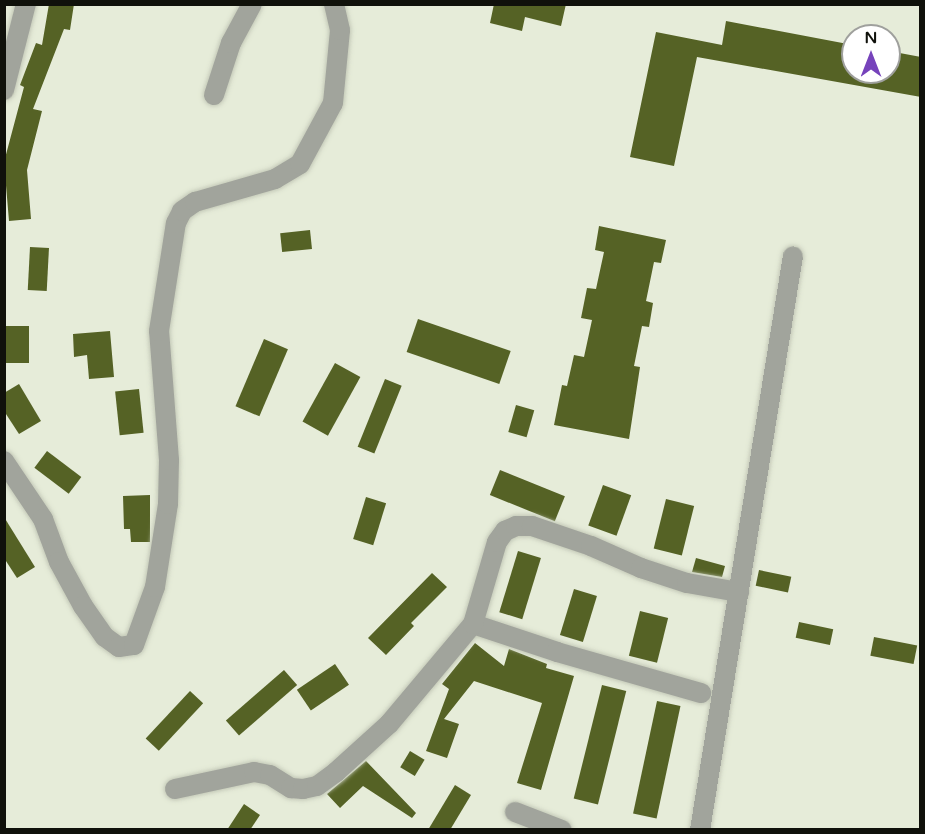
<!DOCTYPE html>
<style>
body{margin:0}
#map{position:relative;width:925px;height:834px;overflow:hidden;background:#e6ecd9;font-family:"Varela Round",sans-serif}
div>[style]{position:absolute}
.building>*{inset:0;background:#556225;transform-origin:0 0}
.roads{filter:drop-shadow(0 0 2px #c4c9b8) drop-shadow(0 0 2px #c4c9b8)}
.minor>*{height:20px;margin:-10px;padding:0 10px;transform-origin:10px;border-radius:10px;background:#a1a49c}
span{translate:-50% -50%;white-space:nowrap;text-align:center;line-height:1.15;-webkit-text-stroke:6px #fff;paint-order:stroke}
.frame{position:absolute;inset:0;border:6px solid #10110b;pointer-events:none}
.north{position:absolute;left:841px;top:24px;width:60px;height:60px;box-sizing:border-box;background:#fff;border:2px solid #9fa09d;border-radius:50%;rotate:0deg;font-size:16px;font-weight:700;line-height:24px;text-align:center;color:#10110b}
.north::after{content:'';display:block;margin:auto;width:21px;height:27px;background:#7643bb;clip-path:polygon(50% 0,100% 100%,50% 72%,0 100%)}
</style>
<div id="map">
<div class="building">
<div style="clip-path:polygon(49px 4px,74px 4px,70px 30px,64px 29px,33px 109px,42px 111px,27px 170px,31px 219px,9px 221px,4px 162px,24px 87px,20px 85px,36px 43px,42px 45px)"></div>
<div style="clip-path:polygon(494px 4px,566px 4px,561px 26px,525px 17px,522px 31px,490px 23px)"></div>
<div style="clip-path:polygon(726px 21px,853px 45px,853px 72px,889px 72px,889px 51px,921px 57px,921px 97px,697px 57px,674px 166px,630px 157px,656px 32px,722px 45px)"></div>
<div style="clip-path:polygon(599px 226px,666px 240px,661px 263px,654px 262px,646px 301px,653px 303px,649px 327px,642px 326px,634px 366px,640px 367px,629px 439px,554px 425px,562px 385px,567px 386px,574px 355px,584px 357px,592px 320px,581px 318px,587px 288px,596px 289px,604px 252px,595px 250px)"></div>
<div style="left:310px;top:230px;width:19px;height:30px;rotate:84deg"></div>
<div style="left:30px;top:247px;width:19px;height:43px;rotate:3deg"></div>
<div style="left:418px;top:319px;width:98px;height:35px;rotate:19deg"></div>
<div style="left:6px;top:326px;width:23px;height:37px"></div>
<div style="clip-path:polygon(110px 331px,114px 377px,89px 379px,87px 355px,74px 357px,73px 334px)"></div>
<div style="left:264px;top:339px;width:26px;height:73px;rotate:23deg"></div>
<div style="left:335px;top:363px;width:29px;height:67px;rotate:29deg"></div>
<div style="left:385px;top:379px;width:18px;height:73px;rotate:22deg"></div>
<div style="clip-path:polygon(19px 384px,41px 421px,19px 434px,4px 411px,4px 393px)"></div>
<div style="left:139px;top:389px;width:44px;height:24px;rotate:84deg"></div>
<div style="left:516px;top:405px;width:19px;height:28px;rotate:16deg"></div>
<div style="left:47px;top:451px;width:43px;height:21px;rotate:37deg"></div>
<div style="left:500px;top:470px;width:70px;height:27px;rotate:22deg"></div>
<div style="left:603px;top:485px;width:30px;height:43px;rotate:20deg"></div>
<div style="clip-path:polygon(150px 495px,150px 542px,131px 542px,130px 529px,124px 529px,123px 496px)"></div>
<div style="left:366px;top:497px;width:21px;height:44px;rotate:17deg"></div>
<div style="left:666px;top:499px;width:29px;height:51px;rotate:14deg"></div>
<div style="clip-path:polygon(4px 517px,35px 567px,17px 578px,4px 558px)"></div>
<div style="left:518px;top:551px;width:24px;height:64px;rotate:17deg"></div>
<div style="clip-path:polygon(696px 558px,725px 566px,722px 577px,692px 572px)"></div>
<div style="left:759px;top:570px;width:33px;height:16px;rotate:12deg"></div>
<div style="clip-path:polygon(432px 573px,447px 587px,411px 623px,414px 626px,386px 655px,368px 638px)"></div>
<div style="left:574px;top:589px;width:24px;height:48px;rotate:17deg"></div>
<div style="left:640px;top:611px;width:29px;height:46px;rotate:14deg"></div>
<div style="left:799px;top:622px;width:35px;height:16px;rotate:12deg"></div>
<div style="left:874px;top:637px;width:44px;height:19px;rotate:11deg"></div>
<div style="clip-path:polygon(475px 643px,504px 666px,509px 649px,547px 664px,546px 668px,574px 676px,541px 790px,517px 783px,542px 703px,474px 681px,444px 719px,459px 724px,447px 758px,426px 751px,449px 689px,442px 684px)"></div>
<div style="left:335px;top:664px;width:25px;height:46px;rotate:56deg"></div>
<div style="left:284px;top:670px;width:20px;height:77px;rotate:49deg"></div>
<div style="left:602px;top:685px;width:25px;height:117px;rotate:14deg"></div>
<div style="left:190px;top:691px;width:18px;height:65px;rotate:43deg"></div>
<div style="left:657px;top:701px;width:24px;height:115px;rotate:12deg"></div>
<div style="left:410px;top:751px;width:17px;height:19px;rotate:31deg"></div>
<div style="clip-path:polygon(366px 761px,416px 813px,412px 818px,363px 786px,340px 808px,327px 794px)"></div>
<div style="clip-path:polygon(455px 785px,471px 795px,450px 830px,428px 830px)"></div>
<div style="clip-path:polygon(244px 804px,260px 815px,250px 830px,227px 830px)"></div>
</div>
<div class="roads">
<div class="minor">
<div style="left:4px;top:90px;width:89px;rotate:-75.7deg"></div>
<div style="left:214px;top:95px;width:55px;rotate:-71.9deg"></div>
<div style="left:231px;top:43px;width:44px;rotate:-61.7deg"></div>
<div style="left:4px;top:461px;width:70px;rotate:56.1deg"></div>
<div style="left:43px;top:519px;width:46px;rotate:69.6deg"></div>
<div style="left:59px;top:562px;width:50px;rotate:61.4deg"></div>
<div style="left:83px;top:606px;width:38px;rotate:55deg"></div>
<div style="left:105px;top:637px;width:17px;rotate:36deg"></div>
<div style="left:119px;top:647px;width:15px;rotate:-8deg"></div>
<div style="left:134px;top:645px;width:62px;rotate:-70.1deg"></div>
<div style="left:155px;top:587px;width:84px;rotate:-81.1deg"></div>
<div style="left:168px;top:504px;width:44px;rotate:-88.7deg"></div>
<div style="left:169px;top:460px;width:129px;rotate:-94.4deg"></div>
<div style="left:159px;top:331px;width:109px;rotate:-81.1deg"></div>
<div style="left:176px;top:223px;width:13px;rotate:-63deg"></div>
<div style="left:182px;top:211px;width:16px;rotate:-35deg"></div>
<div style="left:195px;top:202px;width:83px;rotate:-16deg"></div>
<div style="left:275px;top:179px;width:29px;rotate:-31deg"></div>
<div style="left:300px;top:164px;width:69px;rotate:-61.6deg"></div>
<div style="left:333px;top:103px;width:73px;rotate:-84.5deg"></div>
<div style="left:340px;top:30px;width:27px;rotate:-103deg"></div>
<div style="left:473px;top:624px;width:89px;rotate:18.4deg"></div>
<div style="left:557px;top:652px;width:150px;rotate:15.9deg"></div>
<div style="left:175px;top:789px;width:81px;rotate:-12.1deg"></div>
<div style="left:254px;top:772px;width:16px;rotate:11deg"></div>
<div style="left:270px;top:775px;width:25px;rotate:32deg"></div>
<div style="left:291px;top:788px;width:12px;rotate:5deg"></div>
<div style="left:303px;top:789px;width:14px;rotate:-12deg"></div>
<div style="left:317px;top:786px;width:24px;rotate:-36deg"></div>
<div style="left:336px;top:772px;width:72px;rotate:-42.2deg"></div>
<div style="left:389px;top:724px;width:131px;rotate:-50deg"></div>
<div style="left:473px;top:624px;width:85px;rotate:-73.7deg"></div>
<div style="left:497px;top:542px;width:14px;rotate:-54deg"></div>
<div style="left:505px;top:531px;width:12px;rotate:-24deg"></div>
<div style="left:516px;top:526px;width:16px"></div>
<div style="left:532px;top:526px;width:62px;rotate:18.7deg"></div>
<div style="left:591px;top:546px;width:55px;rotate:23.7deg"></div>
<div style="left:641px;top:568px;width:48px;rotate:18.1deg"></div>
<div style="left:687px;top:583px;width:53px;rotate:9.8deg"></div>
<div style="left:515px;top:812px;width:50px;rotate:21deg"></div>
<div style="left:700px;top:830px;width:581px;rotate:-80.8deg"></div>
</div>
</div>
<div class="frame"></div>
<div class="north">N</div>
</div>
